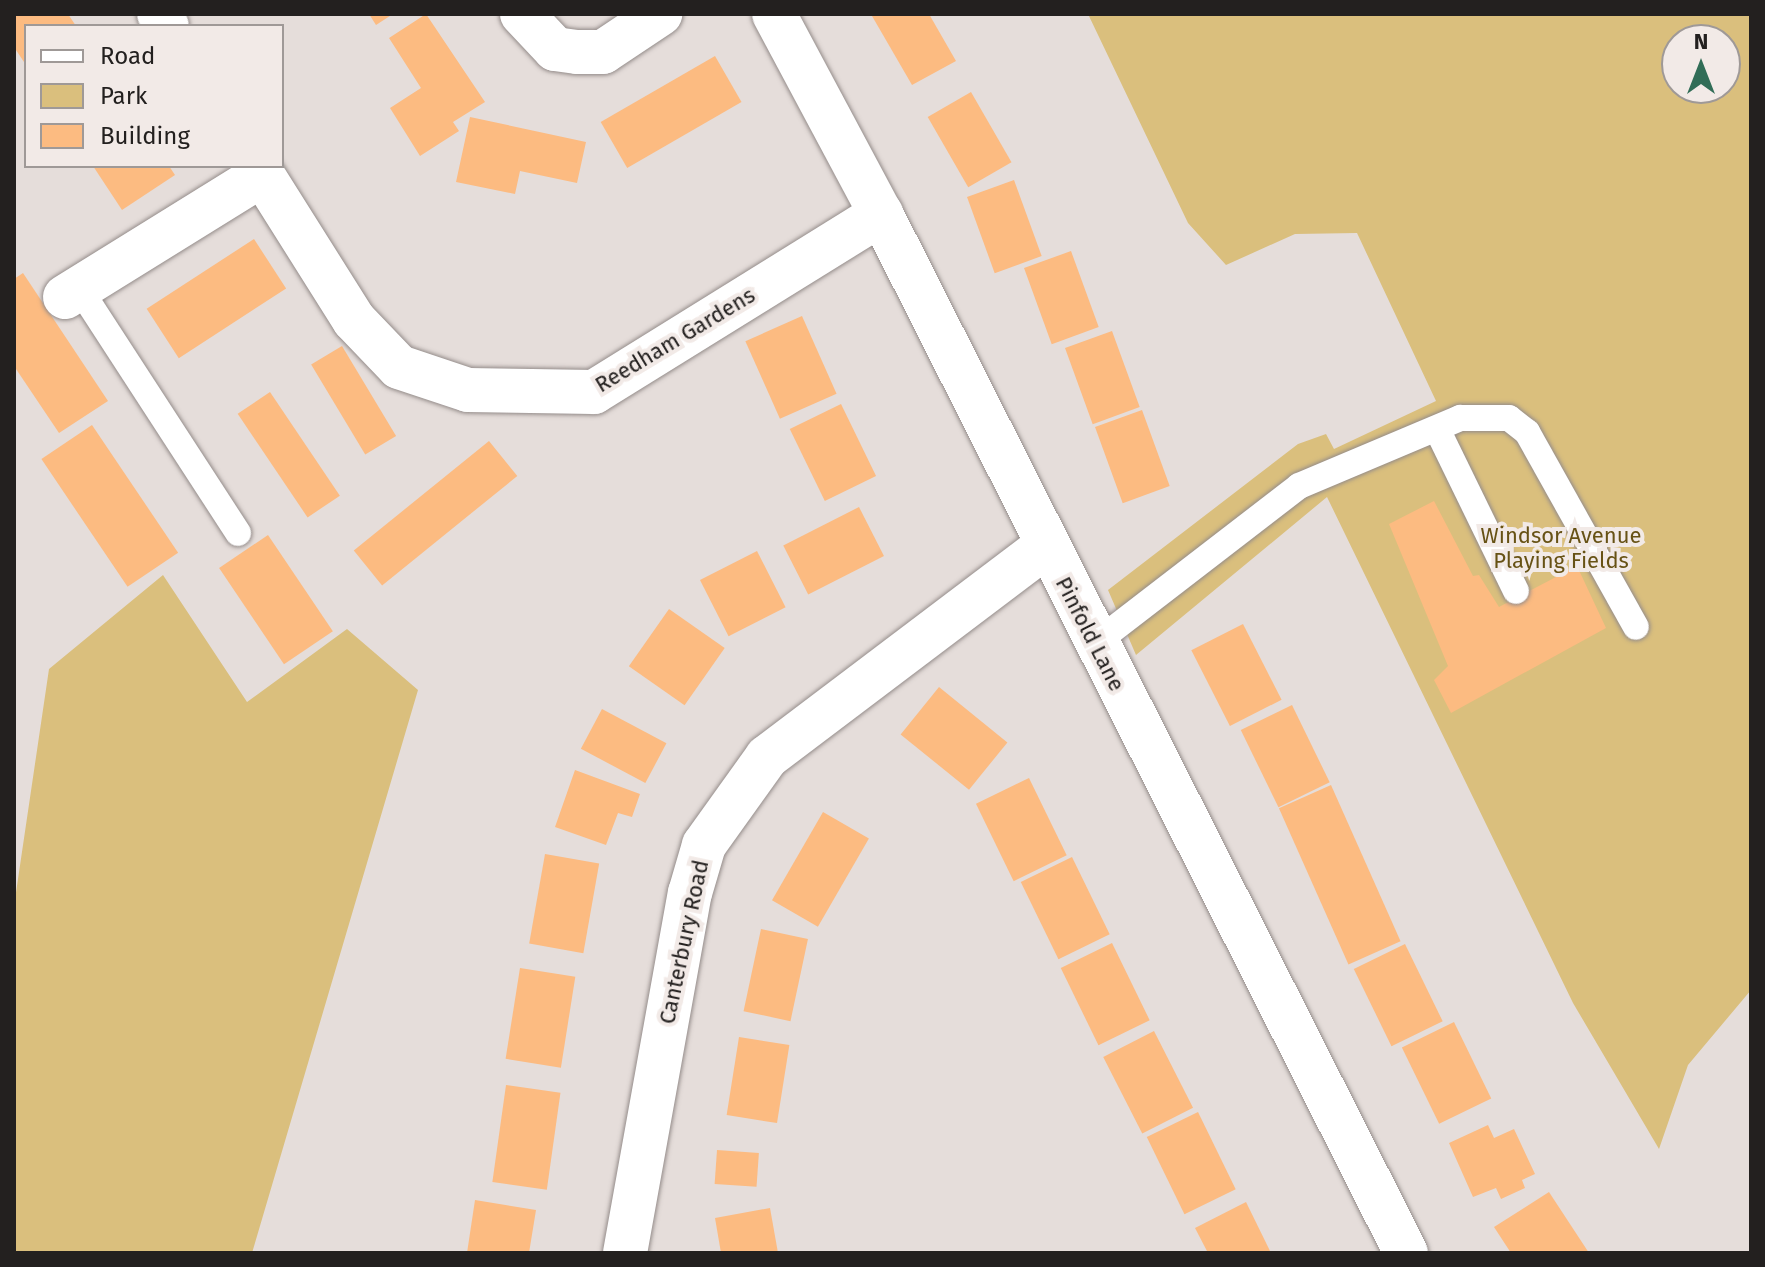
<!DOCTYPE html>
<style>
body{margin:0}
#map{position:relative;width:1765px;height:1267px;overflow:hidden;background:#e5ddda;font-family:"Fira Sans",sans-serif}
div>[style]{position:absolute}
.green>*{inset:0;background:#dabf7d}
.building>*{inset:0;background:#fcbb81;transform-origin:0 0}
.roads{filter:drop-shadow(0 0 2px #948c8a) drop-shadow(0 0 2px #948c8a)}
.lane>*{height:26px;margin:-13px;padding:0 13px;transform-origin:13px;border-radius:13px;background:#fff}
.street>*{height:44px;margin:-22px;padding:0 22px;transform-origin:22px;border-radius:22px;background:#fff}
span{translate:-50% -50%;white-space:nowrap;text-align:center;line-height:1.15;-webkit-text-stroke:8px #f2eae7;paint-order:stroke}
.street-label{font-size:22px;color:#23201f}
.park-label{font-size:22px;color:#675215}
.frame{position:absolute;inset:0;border:16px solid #23201f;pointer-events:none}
.legend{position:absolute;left:24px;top:24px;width:260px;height:144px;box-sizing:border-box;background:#f2eae7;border:2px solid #9f9997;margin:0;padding:10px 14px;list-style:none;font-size:24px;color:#23201f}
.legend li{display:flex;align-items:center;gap:16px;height:40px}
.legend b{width:40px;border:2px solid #9f9997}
.north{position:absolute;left:1661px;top:24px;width:80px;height:80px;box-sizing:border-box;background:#f2eae7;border:2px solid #9f9997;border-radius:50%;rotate:0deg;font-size:22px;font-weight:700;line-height:32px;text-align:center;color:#23201f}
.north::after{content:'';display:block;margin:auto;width:28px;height:36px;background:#316d57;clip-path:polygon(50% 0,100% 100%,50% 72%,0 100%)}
</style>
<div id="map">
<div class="green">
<div style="clip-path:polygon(evenodd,1088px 14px,1751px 14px,1751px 990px,1688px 1065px,1659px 1149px,1573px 1003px,1327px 497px,1136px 655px,1108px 590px,1298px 444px,1326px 434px,1334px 449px,1436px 401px,1357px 233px,1295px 234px,1226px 265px,1188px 223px,1088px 14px,1677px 40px,1725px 40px,1725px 88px,1677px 88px,1677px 40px)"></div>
<div style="clip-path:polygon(163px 575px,247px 702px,347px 629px,418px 690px,252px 1253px,14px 1253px,14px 906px,49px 669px)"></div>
</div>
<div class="building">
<div style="clip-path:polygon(14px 14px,68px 14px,76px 26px,26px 26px,26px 65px,14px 47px)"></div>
<div style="clip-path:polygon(369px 14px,393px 14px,376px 25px)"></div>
<div style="clip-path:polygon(426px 14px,485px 102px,453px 122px,459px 131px,420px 156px,390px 108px,421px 88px,389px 38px)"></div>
<div style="clip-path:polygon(929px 14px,956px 61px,912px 85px,872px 16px)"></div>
<div style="left:715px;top:56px;width:53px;height:132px;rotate:60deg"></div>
<div style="left:971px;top:92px;width:81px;height:50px;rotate:60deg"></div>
<div style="clip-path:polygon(470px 117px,586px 142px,577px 183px,520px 171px,515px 194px,456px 182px)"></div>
<div style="clip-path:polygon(93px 166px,169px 166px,175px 175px,122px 210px)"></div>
<div style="left:1014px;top:180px;width:81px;height:50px;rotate:70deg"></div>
<div style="left:254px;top:239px;width:59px;height:128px;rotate:57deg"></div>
<div style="left:1071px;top:251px;width:81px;height:50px;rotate:70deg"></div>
<div style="clip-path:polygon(23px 273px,108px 401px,59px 433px,14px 366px,14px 279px)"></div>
<div style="left:802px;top:316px;width:85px;height:62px;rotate:66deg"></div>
<div style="left:1112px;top:331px;width:81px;height:50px;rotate:70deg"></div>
<div style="left:342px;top:346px;width:105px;height:36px;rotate:59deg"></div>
<div style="left:270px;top:392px;width:125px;height:39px;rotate:56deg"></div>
<div style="left:841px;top:404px;width:80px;height:57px;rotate:64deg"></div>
<div style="left:1142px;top:410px;width:81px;height:50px;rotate:70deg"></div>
<div style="left:92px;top:425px;width:154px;height:61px;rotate:56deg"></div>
<div style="left:489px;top:441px;width:45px;height:174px;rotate:51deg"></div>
<div style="clip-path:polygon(1434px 501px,1473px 576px,1479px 575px,1499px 607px,1577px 566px,1606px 628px,1451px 713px,1434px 680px,1448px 666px,1389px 524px)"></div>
<div style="left:859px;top:507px;width:55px;height:85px;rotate:63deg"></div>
<div style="left:268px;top:535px;width:116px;height:59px;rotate:56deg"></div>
<div style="left:757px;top:551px;width:63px;height:64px;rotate:63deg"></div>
<div style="left:669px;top:609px;width:68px;height:70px;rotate:35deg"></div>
<div style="left:1243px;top:624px;width:85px;height:58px;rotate:63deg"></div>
<div style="left:939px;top:687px;width:88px;height:61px;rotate:39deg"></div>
<div style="left:1292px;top:705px;width:86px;height:57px;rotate:64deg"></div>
<div style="left:602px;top:709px;width:73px;height:45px;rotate:28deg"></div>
<div style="clip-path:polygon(575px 770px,640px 794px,632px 817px,618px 813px,606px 845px,555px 827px)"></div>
<div style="left:1029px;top:778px;width:86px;height:59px;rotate:64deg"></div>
<div style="left:1331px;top:785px;width:171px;height:57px;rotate:66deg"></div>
<div style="left:823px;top:812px;width:53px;height:102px;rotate:30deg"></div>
<div style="left:545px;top:854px;width:55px;height:91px;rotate:10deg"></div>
<div style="left:1072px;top:857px;width:86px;height:57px;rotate:64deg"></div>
<div style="left:761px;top:929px;width:48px;height:84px;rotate:12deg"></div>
<div style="left:1112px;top:943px;width:86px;height:57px;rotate:64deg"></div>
<div style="left:1405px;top:944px;width:86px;height:57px;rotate:64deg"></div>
<div style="left:520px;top:968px;width:56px;height:92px;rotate:9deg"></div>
<div style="left:1454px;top:1022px;width:85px;height:58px;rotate:64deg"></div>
<div style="left:1154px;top:1031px;width:86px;height:57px;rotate:63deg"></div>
<div style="left:739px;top:1037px;width:51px;height:79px;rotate:9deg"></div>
<div style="left:506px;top:1085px;width:55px;height:98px;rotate:8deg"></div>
<div style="left:1198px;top:1112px;width:86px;height:57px;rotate:64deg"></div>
<div style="clip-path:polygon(1488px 1125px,1494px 1138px,1514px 1129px,1535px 1174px,1522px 1180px,1525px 1188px,1501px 1199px,1496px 1188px,1473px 1197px,1449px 1143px)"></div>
<div style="left:717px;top:1150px;width:42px;height:34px;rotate:4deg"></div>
<div style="clip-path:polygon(1549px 1192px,1589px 1253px,1511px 1253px,1494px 1227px)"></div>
<div style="clip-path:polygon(475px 1200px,536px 1210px,529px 1253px,467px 1253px)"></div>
<div style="clip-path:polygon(1246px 1202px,1271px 1253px,1208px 1253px,1195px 1228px)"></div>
<div style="clip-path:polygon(770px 1208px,778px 1253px,721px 1253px,715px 1218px)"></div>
</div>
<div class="roads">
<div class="lane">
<div style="left:79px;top:288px;width:292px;rotate:57deg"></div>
<div style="left:1437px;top:429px;width:180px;rotate:64deg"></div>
<div style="left:1094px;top:644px;width:259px;rotate:-37.6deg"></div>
<div style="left:1299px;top:486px;width:175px;rotate:-22.9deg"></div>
<div style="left:1460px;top:418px;width:49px"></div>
<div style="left:1509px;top:418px;width:23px;rotate:38deg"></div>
<div style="left:1527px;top:432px;width:223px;rotate:60.8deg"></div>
</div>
<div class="street">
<div style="left:159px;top:14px;width:14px;rotate:56deg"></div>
<div style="left:522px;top:14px;width:48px;rotate:46.7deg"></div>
<div style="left:555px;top:49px;width:22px;rotate:8deg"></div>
<div style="left:577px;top:52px;width:26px"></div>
<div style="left:603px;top:52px;width:69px;rotate:-33.7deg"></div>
<div style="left:774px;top:14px;width:227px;rotate:61.9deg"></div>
<div style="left:881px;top:214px;width:1164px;rotate:63.19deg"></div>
<div style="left:257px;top:166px;width:182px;rotate:57.8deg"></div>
<div style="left:354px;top:320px;width:65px;rotate:46.2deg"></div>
<div style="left:399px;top:367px;width:73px;rotate:18.4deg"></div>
<div style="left:468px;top:390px;width:126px;rotate:0.9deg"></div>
<div style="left:594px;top:392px;width:338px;rotate:-31.8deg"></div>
<div style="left:65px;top:297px;width:232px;rotate:-31.8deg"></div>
<div style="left:625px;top:1253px;width:366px;rotate:-79.8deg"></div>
<div style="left:690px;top:893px;width:50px;rotate:-73.7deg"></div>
<div style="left:704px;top:845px;width:108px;rotate:-54.4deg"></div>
<div style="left:767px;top:757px;width:350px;rotate:-37.1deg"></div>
</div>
</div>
<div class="street-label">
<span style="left:675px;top:340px;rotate:-31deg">Reedham Gardens</span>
<span style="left:1090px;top:634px;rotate:63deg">Pinfold Lane</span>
<span style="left:684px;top:942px;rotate:-78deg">Canterbury Road</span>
</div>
<div class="park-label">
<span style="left:1561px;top:548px">Windsor Avenue<br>Playing Fields</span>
</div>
<div class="frame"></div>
<ul class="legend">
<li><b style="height:10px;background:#fff"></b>Road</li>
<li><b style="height:22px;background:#dabf7d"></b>Park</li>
<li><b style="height:22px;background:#fcbb81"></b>Building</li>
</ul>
<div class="north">N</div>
</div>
